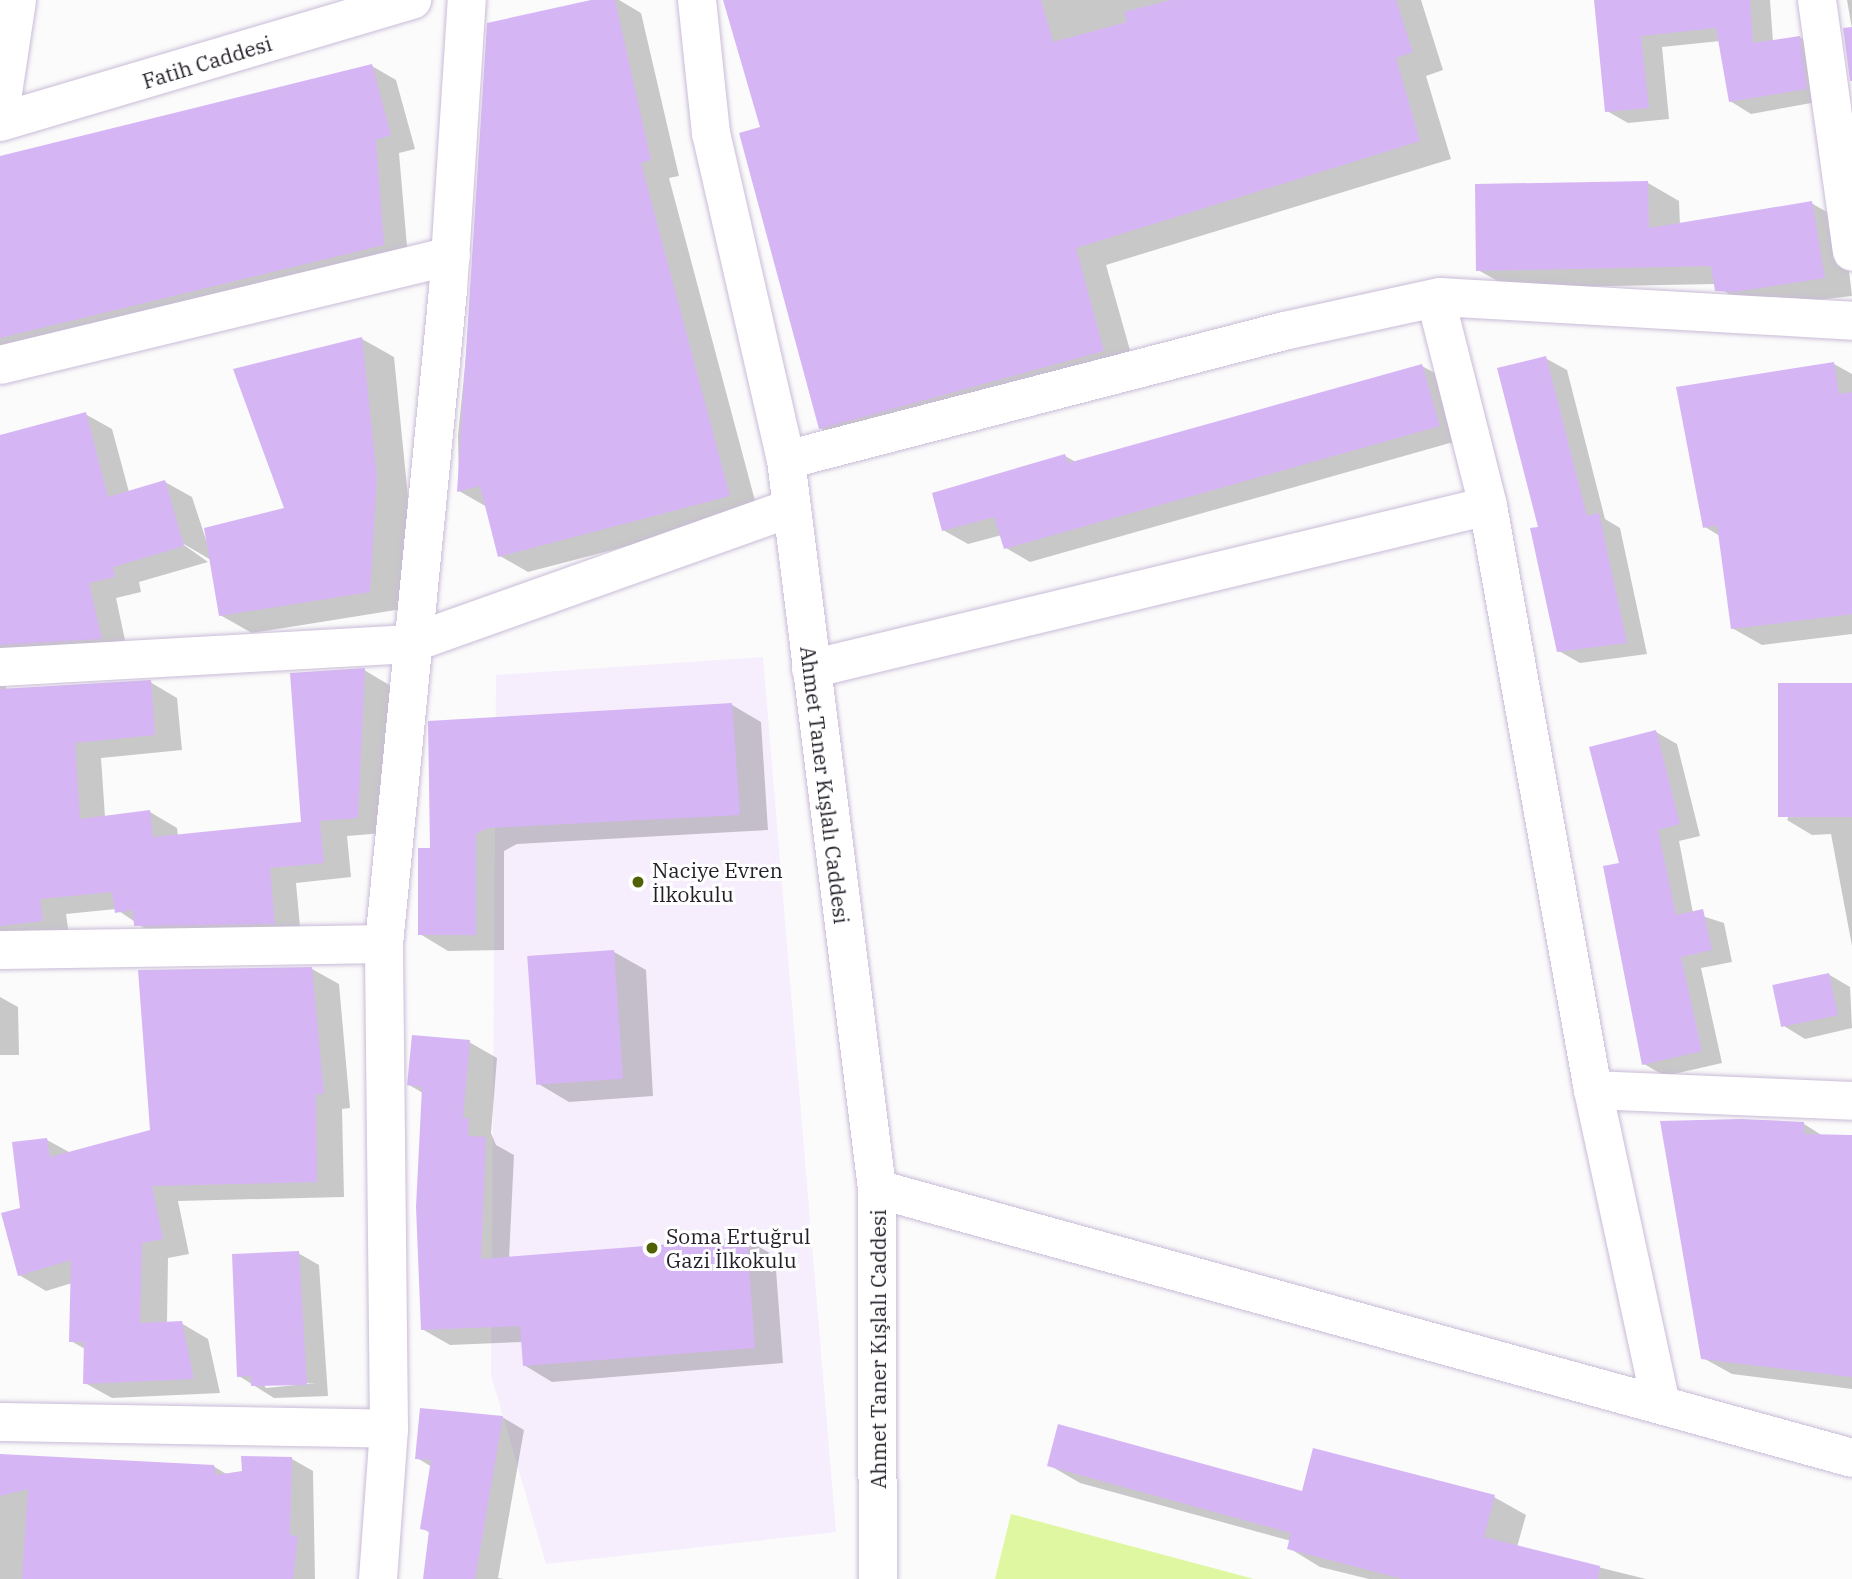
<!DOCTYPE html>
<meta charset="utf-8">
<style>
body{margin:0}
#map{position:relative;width:1852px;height:1579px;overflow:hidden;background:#fbfbfb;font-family:"IBM Plex Serif",serif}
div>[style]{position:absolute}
.built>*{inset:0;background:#f6eefd}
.green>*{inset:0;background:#e0f7a2}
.shadow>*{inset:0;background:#0003}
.building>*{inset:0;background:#d6b5f5;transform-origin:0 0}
.roads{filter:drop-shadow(0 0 2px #c9bbd7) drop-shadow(0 0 2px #c9bbd7)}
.minor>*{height:38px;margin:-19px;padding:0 19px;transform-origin:19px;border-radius:19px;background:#fff}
.dots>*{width:19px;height:19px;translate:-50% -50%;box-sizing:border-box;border:4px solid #fff;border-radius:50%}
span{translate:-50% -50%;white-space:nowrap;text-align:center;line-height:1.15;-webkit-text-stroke:6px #fff;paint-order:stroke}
.street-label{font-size:21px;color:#241f29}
.poi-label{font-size:21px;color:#241f29}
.left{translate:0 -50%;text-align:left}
</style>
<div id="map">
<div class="built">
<div style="clip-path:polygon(763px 657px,836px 1532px,546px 1564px,491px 1375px,496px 675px)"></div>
</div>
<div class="green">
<div style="clip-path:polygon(1011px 1514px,1254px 1579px,995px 1579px)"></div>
</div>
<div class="shadow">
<div style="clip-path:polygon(599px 0,619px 0,641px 13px,679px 176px,669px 178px,758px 512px,528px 572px,500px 556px,487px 507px,459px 491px,458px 435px,478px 237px)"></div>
<div style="clip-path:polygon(725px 0,1421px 0,1443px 70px,1426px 76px,1451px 159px,1106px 265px,1135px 368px,852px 446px,820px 428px,762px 129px)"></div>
<div style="clip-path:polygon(1595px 0,1770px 0,1773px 42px,1800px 37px,1821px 50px,1828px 100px,1751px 114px,1730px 101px,1720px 41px,1662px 47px,1669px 119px,1628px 123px,1607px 111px)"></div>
<div style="clip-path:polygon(1847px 0,1852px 0,1852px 80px,1852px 29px)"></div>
<div style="clip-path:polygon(372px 66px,396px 80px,415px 149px,399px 153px,408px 258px,0 359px,0 158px)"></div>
<div style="clip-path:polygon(1648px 183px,1679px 201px,1680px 225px,1811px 203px,1843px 221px,1852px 296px,1748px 308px,1715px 284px,1510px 288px,1478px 270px)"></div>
<div style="clip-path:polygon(362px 339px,394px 357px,408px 497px,402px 609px,252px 633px,220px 615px,211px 560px,177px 540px,208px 562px,139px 582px,141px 592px,116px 598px,128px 654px,5px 684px,7px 690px,150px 682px,177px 698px,182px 750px,101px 758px,105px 817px,150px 812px,177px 828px,178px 836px,303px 824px,364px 670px,391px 686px,384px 833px,347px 836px,351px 877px,296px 883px,301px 938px,163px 941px,116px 909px,66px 914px,69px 935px,0 936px,0 438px,85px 414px,112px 429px,129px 492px,165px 482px,192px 497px,210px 552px,286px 509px)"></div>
<div style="clip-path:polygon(1545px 358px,1567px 370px,1605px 519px,1620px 528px,1647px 654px,1580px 663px,1559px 651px,1540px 528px)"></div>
<div style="clip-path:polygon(1834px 364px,1852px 374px,1852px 634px,1762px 645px,1732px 628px,1720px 536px,1705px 527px)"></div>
<div style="clip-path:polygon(1422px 366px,1447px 380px,1464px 439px,1030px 562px,1006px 548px,1002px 535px,968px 544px,943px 530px,1065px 456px,1076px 462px)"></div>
<div style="clip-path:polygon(1852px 685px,1852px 946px,1831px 834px,1812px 835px,1787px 820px)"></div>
<div style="clip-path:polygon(732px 705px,761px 722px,768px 830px,517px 844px,504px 851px,504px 950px,448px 951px,420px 934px,432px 850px)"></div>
<div style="clip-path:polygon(1656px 732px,1677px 744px,1700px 836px,1679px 841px,1693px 913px,1724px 923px,1732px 962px,1701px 968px,1722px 1063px,1665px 1076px,1644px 1064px,1621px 864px)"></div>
<div style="clip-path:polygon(614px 952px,646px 970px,653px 1096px,569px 1102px,537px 1083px)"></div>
<div style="clip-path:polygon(312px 969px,339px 984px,350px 1108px,342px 1109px,344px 1197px,178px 1201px,189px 1254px,168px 1258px,167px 1324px,181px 1323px,208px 1339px,220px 1393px,112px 1398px,85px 1383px,85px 1349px,71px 1341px,72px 1283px,46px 1291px,19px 1275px,22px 1209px,47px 1140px,71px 1153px,152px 1132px)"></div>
<div style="clip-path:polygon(1828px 974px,1850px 987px,1852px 1028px,1805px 1039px,1784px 1026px)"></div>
<div style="clip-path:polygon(0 997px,18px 1007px,19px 1055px,0 1055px)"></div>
<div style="clip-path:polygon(469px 1042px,497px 1058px,491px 1133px,496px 1145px,514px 1155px,509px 1259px,747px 1240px,775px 1256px,783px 1363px,552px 1382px,524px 1365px,523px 1342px,450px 1345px,422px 1329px,423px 1093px,409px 1085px)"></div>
<div style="clip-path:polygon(1804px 1124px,1823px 1136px,1852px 1137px,1852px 1389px,1732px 1374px,1703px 1358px)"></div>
<div style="clip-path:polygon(evenodd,298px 1253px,319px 1265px,328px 1396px,274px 1398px,239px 1376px,298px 1253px,316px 1383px,266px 1388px,263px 1384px,316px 1383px)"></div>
<div style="clip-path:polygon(502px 1417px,524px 1430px,498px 1578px,504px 1579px,425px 1579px,430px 1533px,422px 1528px,432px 1467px,417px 1458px)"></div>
<div style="clip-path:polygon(0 1455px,213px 1466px,228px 1475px,292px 1459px,313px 1471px,315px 1579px,0 1579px)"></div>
<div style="clip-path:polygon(1049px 1465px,1303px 1493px,1494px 1497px,1526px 1515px,1517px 1547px,1646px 1579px,1369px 1579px,1320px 1567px,1289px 1548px,1291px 1541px,1080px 1483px)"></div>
</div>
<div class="building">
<div style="clip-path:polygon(591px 0,615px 0,651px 160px,641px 163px,730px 496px,498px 557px,480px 486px,457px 492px,487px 23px)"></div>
<div style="clip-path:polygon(723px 0,1041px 0,1053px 42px,1127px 22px,1124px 12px,1171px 0,1396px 0,1413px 52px,1396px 58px,1420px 141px,1076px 248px,1104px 351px,819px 429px,739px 133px,760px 127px)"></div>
<div style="clip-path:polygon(1594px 0,1750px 0,1753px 43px,1800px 36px,1807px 89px,1729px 102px,1716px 28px,1641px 36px,1649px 108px,1605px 112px)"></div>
<div style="clip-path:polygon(1852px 27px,1852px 81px,1850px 81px,1843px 28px)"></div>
<div style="clip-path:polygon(372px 64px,391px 135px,376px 140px,384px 245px,0 338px,0 156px)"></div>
<div style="clip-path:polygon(1648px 181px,1649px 228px,1812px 201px,1825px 278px,1734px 292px,1715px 291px,1711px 266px,1476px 271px,1475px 184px)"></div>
<div style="clip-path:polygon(362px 337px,377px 478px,370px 592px,219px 616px,204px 528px,284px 508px,233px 369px)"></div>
<div style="clip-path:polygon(1546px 356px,1587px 516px,1599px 513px,1627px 643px,1557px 652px,1530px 528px,1538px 527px,1497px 368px)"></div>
<div style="clip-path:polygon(1834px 362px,1839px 394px,1852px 392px,1852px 614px,1731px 629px,1717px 525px,1703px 528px,1676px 387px)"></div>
<div style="clip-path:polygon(1422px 364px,1440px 426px,1004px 549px,994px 517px,942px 531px,932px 493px,1065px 454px,1068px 463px)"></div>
<div style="clip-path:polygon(86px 412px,108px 497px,165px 480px,184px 546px,113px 567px,115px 577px,89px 583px,102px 639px,0 645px,0 435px)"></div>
<div style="clip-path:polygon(365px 668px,358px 818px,320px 821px,324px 863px,270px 868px,275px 924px,134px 926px,133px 910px,115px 913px,112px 892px,40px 899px,43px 921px,0 926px,0 689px,151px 680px,155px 735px,75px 743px,80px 819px,150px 810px,153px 837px,301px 822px,290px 673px)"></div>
<div style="left:1852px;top:683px;width:134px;height:74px;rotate:90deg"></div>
<div style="clip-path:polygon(732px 703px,740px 815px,487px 828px,476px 834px,476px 935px,418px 935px,418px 848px,430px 848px,428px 721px)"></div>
<div style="clip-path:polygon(1656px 730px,1680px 824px,1658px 830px,1676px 915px,1703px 909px,1712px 950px,1681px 957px,1702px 1051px,1642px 1065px,1603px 866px,1619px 863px,1589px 747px)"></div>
<div style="left:614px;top:950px;width:129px;height:87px;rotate:86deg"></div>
<div style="clip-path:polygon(312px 967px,324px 1094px,316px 1094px,317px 1182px,152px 1186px,163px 1239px,142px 1243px,140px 1323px,182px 1321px,194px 1379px,83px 1384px,84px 1342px,69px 1342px,71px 1260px,18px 1276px,1px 1213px,20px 1208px,12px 1142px,47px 1138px,50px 1157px,150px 1130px,138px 970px)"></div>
<div style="left:1829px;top:973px;width:43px;height:58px;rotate:78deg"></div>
<div style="clip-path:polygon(412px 1035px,470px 1040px,463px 1118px,469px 1118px,468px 1136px,486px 1137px,481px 1259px,747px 1238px,755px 1348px,523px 1366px,520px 1326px,421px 1330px,416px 1207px,422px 1087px,407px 1085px)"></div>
<div style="clip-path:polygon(1741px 1119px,1804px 1122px,1804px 1134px,1852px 1135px,1852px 1377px,1701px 1359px,1660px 1121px)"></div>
<div style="clip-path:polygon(299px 1251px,307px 1385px,251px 1386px,251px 1376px,237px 1377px,232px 1254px)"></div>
<div style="clip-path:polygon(420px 1408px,503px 1416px,475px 1579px,423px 1579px,429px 1531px,420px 1529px,431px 1460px,415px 1459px)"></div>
<div style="clip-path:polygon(1058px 1424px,1302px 1491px,1313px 1448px,1495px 1495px,1484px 1537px,1600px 1566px,1598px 1579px,1403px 1579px,1287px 1549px,1291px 1533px,1047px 1466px)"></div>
<div style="clip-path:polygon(0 1454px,214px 1465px,216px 1475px,242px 1471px,241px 1456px,292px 1457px,290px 1535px,298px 1536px,293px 1579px,22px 1579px,28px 1489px,0 1496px)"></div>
</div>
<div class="roads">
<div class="minor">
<div style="left:697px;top:0;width:134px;rotate:84deg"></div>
<div style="left:711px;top:133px;width:335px;rotate:77.1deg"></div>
<div style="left:786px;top:460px;width:735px;rotate:82.88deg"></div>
<div style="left:877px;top:1189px;width:390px;rotate:89.9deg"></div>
<div style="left:1817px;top:0;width:254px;rotate:82.1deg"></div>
<div style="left:0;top:113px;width:114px;rotate:-81.4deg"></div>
<div style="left:0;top:122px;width:430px;rotate:-16.5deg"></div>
<div style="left:1436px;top:300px;width:212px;rotate:75.8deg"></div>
<div style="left:0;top:365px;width:464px;rotate:-13.6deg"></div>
<div style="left:786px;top:460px;width:514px;rotate:-14.52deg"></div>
<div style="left:1284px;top:331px;width:160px;rotate:-12.3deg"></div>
<div style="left:1440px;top:297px;width:413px;rotate:3.3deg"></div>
<div style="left:0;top:667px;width:410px;rotate:-3.2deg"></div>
<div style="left:409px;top:644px;width:403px;rotate:-19.6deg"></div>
<div style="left:811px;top:669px;width:696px;rotate:-13.54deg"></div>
<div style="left:1488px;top:506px;width:593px;rotate:79.81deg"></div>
<div style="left:1593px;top:1090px;width:318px;rotate:77.8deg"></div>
<div style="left:0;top:950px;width:384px;rotate:-0.9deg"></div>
<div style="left:1593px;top:1090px;width:259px;rotate:2.4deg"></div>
<div style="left:877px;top:1189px;width:1011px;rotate:15.42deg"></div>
<div style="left:0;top:1422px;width:389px;rotate:1deg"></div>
<div style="left:378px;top:1579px;width:150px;rotate:-85.8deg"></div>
<div style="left:389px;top:1429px;width:485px;rotate:-90.6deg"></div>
<div style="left:384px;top:944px;width:657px;rotate:-84.41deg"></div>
<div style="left:448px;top:290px;width:291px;rotate:-86.3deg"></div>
</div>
</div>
<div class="dots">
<div style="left:638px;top:882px;background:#506105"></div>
<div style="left:652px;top:1248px;background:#506105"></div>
</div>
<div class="street-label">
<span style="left:207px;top:62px;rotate:-17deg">Fatih Caddesi</span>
<span style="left:825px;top:785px;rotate:83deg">Ahmet Taner Kışlalı Caddesi</span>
<span style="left:878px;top:1349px;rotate:-90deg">Ahmet Taner Kışlalı Caddesi</span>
</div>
<div class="poi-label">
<span class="left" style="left:652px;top:882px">Naciye Evren<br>İlkokulu</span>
<span class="left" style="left:666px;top:1248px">Soma Ertuğrul<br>Gazi İlkokulu</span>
</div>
</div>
